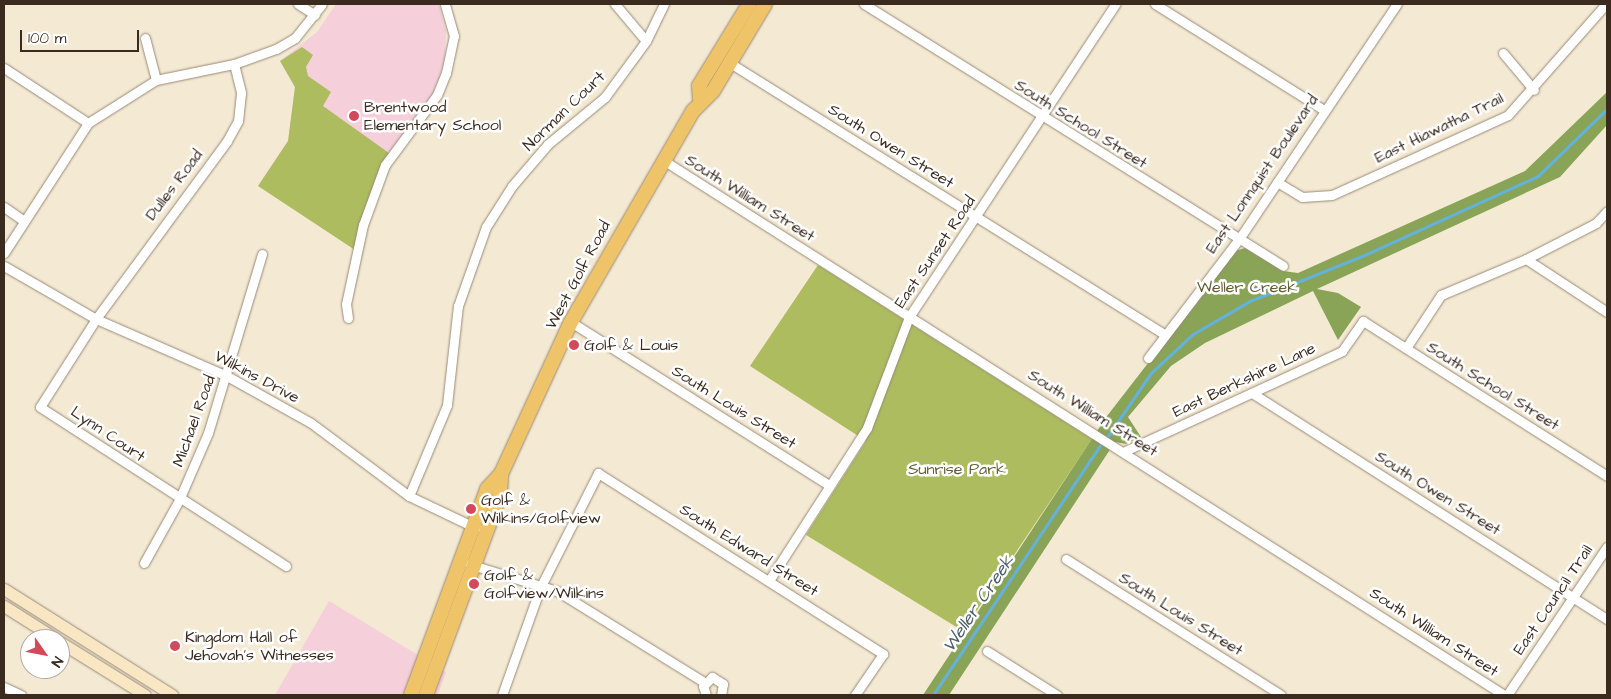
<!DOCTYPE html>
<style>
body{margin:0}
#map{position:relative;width:1611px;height:699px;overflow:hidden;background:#f4e9d3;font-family:"Architects Daughter",sans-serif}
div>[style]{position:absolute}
.built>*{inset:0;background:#f5cfd9}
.green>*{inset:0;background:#acbc5f}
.forest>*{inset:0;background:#89a456}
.stream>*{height:2.5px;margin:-1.25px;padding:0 1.25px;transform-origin:1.25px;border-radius:1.25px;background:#63b2dd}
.roads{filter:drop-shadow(0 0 1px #988a78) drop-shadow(0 0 1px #988a78)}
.street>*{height:9px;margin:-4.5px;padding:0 4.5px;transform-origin:4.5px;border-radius:4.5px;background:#fff}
.secondary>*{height:11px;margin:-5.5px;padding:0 5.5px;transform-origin:5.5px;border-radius:5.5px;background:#f9e7c3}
.primary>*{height:14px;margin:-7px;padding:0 7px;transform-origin:7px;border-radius:7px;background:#efc469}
.dots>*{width:14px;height:14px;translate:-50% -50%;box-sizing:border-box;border:2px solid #fff;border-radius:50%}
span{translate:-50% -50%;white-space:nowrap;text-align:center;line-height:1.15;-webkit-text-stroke:5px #fff;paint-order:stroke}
.poi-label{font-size:16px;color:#3b2a1e}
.left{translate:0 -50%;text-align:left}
.street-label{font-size:16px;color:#3b2a1e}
.park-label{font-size:16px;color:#635d35}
.water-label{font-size:18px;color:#4b606a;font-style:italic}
.frame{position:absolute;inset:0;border:5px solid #3b2a1e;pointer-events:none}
.north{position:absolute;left:20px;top:629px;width:50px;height:50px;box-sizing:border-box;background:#fff;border:1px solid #b1aaa5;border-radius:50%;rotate:123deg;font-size:14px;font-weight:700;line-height:20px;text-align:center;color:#3b2a1e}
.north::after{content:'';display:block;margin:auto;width:18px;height:22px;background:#d1495b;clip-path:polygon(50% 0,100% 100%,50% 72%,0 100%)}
.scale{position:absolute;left:20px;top:30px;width:119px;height:22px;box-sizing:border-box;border:2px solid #3b2a1e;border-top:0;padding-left:6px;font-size:15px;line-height:18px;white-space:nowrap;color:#3b2a1e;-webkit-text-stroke:4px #fff;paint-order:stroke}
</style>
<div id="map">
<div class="built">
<div style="clip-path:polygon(336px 4px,439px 4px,446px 31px,445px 60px,435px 91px,389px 153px,258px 186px,288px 141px,295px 88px,280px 61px,317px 32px)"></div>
<div style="clip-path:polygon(329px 601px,446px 672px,438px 695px,275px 695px)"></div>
</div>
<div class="green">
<div style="clip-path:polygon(302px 47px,313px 55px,306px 67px,308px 76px,331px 92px,323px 106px,389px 153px,355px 250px,258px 186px,288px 141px,295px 87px,280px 61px)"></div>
<div style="clip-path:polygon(818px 265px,1092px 439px,963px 631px,806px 535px,866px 441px,750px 366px)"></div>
</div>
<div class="forest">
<div style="clip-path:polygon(1607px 92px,1607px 125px,1560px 177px,1317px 289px,1338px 293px,1361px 307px,1338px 340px,1313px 291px,1205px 343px,1171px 366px,1128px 417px,1141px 437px,1126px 444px,1115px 442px,949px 695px,923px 695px,1107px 416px,1235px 251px,1245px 248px,1283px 271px,1298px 273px,1525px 171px)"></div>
</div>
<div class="stream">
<div style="left:1106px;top:439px;width:80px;rotate:-55.7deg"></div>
<div style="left:1151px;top:373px;width:57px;rotate:-42.9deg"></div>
<div style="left:1193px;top:334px;width:66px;rotate:-30.1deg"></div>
<div style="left:1250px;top:301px;width:126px;rotate:-21.9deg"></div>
<div style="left:1367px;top:254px;width:188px;rotate:-24.5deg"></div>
<div style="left:1538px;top:176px;width:96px;rotate:-44.2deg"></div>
<div style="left:933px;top:695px;width:303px;rotate:-56.2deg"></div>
</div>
<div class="roads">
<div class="street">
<div style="left:298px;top:4px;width:20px;rotate:33deg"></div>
<div style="left:615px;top:4px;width:48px;rotate:50deg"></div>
<div style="left:864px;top:4px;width:494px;rotate:32deg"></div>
<div style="left:1155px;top:4px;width:199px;rotate:32.1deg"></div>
<div style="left:145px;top:38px;width:43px;rotate:75.3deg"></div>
<div style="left:1503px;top:53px;width:48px;rotate:50deg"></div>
<div style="left:730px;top:63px;width:512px;rotate:31.98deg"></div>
<div style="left:234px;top:64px;width:30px;rotate:76deg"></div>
<div style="left:241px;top:93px;width:28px;rotate:96deg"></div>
<div style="left:238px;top:121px;width:23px;rotate:119deg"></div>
<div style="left:227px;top:141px;width:221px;rotate:126.4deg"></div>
<div style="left:96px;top:319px;width:104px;rotate:122.5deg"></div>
<div style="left:40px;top:407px;width:293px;rotate:32.9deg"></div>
<div style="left:4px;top:68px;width:100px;rotate:33.2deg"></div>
<div style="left:663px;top:160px;width:997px;rotate:32.46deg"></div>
<div style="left:1277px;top:182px;width:29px;rotate:31deg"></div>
<div style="left:1302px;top:197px;width:30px;rotate:-4deg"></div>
<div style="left:1332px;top:195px;width:193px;rotate:-24.4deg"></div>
<div style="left:1508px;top:115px;width:148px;rotate:-48.6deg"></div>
<div style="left:4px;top:207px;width:24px;rotate:35deg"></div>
<div style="left:4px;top:253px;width:155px;rotate:-57.1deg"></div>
<div style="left:88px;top:123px;width:80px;rotate:-32.3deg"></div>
<div style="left:156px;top:80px;width:80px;rotate:-11.6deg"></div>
<div style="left:234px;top:64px;width:45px;rotate:-19.7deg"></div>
<div style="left:276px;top:49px;width:22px;rotate:-30deg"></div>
<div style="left:295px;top:38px;width:43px;rotate:-51.5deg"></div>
<div style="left:1526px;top:259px;width:97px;rotate:33.2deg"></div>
<div style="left:4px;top:266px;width:106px;rotate:29.9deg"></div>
<div style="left:96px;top:319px;width:143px;rotate:23.5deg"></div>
<div style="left:227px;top:376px;width:96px;rotate:29.2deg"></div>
<div style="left:311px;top:423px;width:122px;rotate:36.7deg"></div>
<div style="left:409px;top:496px;width:74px;rotate:25.5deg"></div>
<div style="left:348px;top:318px;width:14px;rotate:-98deg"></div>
<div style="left:346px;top:304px;width:81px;rotate:-77.9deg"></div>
<div style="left:363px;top:225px;width:64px;rotate:-69.9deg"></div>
<div style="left:385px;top:165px;width:87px;rotate:-53.4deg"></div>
<div style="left:437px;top:95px;width:24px;rotate:-68deg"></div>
<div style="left:446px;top:73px;width:38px;rotate:-78deg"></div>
<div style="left:454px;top:36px;width:33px;rotate:-106deg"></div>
<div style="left:571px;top:322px;width:305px;rotate:32.3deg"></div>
<div style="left:1406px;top:348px;width:64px;rotate:-56.6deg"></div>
<div style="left:1441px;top:295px;width:92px;rotate:-23deg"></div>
<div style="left:1526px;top:259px;width:79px;rotate:-27.2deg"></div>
<div style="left:1596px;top:223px;width:16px;rotate:-47deg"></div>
<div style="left:1148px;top:358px;width:150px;rotate:-52.6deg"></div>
<div style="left:1239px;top:239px;width:283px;rotate:-56.1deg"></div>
<div style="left:1252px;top:393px;width:421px;rotate:32.5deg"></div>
<div style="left:1125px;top:451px;width:239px;rotate:-24.7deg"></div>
<div style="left:1342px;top:351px;width:37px;rotate:-55deg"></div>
<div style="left:1363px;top:321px;width:289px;rotate:32.4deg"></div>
<div style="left:409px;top:496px;width:99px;rotate:-67.3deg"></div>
<div style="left:447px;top:405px;width:100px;rotate:-83.7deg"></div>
<div style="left:458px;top:306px;width:84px;rotate:-70.5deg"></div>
<div style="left:486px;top:227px;width:49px;rotate:-57.6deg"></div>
<div style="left:512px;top:186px;width:55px;rotate:-49.4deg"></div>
<div style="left:548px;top:144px;width:74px;rotate:-39.5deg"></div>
<div style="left:605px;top:97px;width:69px;rotate:-53.8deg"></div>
<div style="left:646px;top:41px;width:41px;rotate:-64.1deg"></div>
<div style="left:1066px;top:559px;width:254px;rotate:32.3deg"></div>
<div style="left:144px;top:563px;width:72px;rotate:-60.9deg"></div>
<div style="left:179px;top:500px;width:73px;rotate:-66.6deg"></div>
<div style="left:208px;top:433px;width:187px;rotate:-73.2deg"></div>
<div style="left:469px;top:564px;width:92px;rotate:17.1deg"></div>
<div style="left:557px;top:591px;width:173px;rotate:31.8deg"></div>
<div style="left:770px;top:579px;width:179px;rotate:-57.3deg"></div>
<div style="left:867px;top:428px;width:119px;rotate:-69.3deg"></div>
<div style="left:909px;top:317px;width:375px;rotate:-56.6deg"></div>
<div style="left:987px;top:651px;width:83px;rotate:32.2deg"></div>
<div style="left:4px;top:687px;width:19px;rotate:25deg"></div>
<div style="left:502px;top:695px;width:114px;rotate:-70.4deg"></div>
<div style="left:540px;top:588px;width:129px;rotate:-63.2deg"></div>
<div style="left:598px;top:473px;width:338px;rotate:32.4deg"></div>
<div style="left:883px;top:654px;width:50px;rotate:124.3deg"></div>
<div style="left:706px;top:695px;width:9px;rotate:-108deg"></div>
<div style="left:703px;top:686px;width:13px;rotate:-45deg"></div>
<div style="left:712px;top:677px;width:13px;rotate:32deg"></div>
<div style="left:723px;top:684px;width:11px;rotate:100deg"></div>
<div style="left:1507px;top:695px;width:179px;rotate:-56deg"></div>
</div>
<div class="secondary">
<div style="left:4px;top:589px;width:199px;rotate:32.2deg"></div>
<div style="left:4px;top:606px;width:62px;rotate:32.4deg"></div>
<div style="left:60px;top:642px;width:100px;rotate:31.9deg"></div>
</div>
<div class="primary">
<div style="left:700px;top:99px;width:13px;rotate:-94deg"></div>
<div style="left:699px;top:86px;width:96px;rotate:-58.6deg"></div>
<div style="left:411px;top:695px;width:220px;rotate:-69.7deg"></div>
<div style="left:487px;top:489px;width:21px;rotate:-47deg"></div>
<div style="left:501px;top:474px;width:167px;rotate:-65.3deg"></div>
<div style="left:571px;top:322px;width:244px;rotate:-60deg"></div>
<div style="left:693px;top:111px;width:28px;rotate:-45deg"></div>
<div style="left:713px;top:91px;width:101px;rotate:-59.1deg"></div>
<div style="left:426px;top:695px;width:213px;rotate:-69.7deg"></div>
<div style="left:500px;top:495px;width:21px;rotate:-87deg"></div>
</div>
</div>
<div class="dots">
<div style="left:354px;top:116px;background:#d1495b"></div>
<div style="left:574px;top:345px;background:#d1495b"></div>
<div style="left:471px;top:509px;background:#d1495b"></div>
<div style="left:474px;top:584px;background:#d1495b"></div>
<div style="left:175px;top:646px;background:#d1495b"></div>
</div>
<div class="poi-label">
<span class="left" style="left:364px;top:116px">Brentwood<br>Elementary School</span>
<span class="left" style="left:584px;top:345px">Golf &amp; Louis</span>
<span class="left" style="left:481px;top:509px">Golf &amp;<br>Wilkins/Golfview</span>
<span class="left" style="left:484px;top:584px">Golf &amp;<br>Golfview/Wilkins</span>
<span class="left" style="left:185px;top:646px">Kingdom Hall of<br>Jehovah's Witnesses</span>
</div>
<div class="street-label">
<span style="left:564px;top:111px;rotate:-44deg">Norman Court</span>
<span style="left:1081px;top:124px;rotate:32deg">South School Street</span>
<span style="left:1439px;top:128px;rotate:-26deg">East Hiawatha Trail</span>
<span style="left:891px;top:146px;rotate:32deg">South Owen Street</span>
<span style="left:1262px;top:174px;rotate:-56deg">East Lonnquist Boulevard</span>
<span style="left:174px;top:185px;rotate:-53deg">Dulles Road</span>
<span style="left:750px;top:198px;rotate:32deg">South William Street</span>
<span style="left:935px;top:252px;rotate:-56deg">East Sunset Road</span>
<span style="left:578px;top:275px;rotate:-62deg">West Golf Road</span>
<span style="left:257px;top:377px;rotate:28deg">Wilkins Drive</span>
<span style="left:1244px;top:380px;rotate:-25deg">East Berkshire Lane</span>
<span style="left:1493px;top:386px;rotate:32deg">South School Street</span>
<span style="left:734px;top:407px;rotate:32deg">South Louis Street</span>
<span style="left:1093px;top:413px;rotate:32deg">South William Street</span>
<span style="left:194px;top:421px;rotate:-70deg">Michael Road</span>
<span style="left:108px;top:434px;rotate:34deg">Lynn Court</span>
<span style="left:1438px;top:493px;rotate:32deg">South Owen Street</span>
<span style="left:749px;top:550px;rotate:32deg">South Edward Street</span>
<span style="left:1553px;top:600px;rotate:-56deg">East Council Trail</span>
<span style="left:1181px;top:614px;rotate:32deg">South Louis Street</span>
<span style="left:1434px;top:632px;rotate:33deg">South William Street</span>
</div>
<div class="park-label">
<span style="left:1247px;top:287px">Weller Creek</span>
<span style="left:957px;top:469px">Sunrise Park</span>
</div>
<div class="water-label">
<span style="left:979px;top:604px;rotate:-56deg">Weller Creek</span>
</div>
<div class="frame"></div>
<div class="north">N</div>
<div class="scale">100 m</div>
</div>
